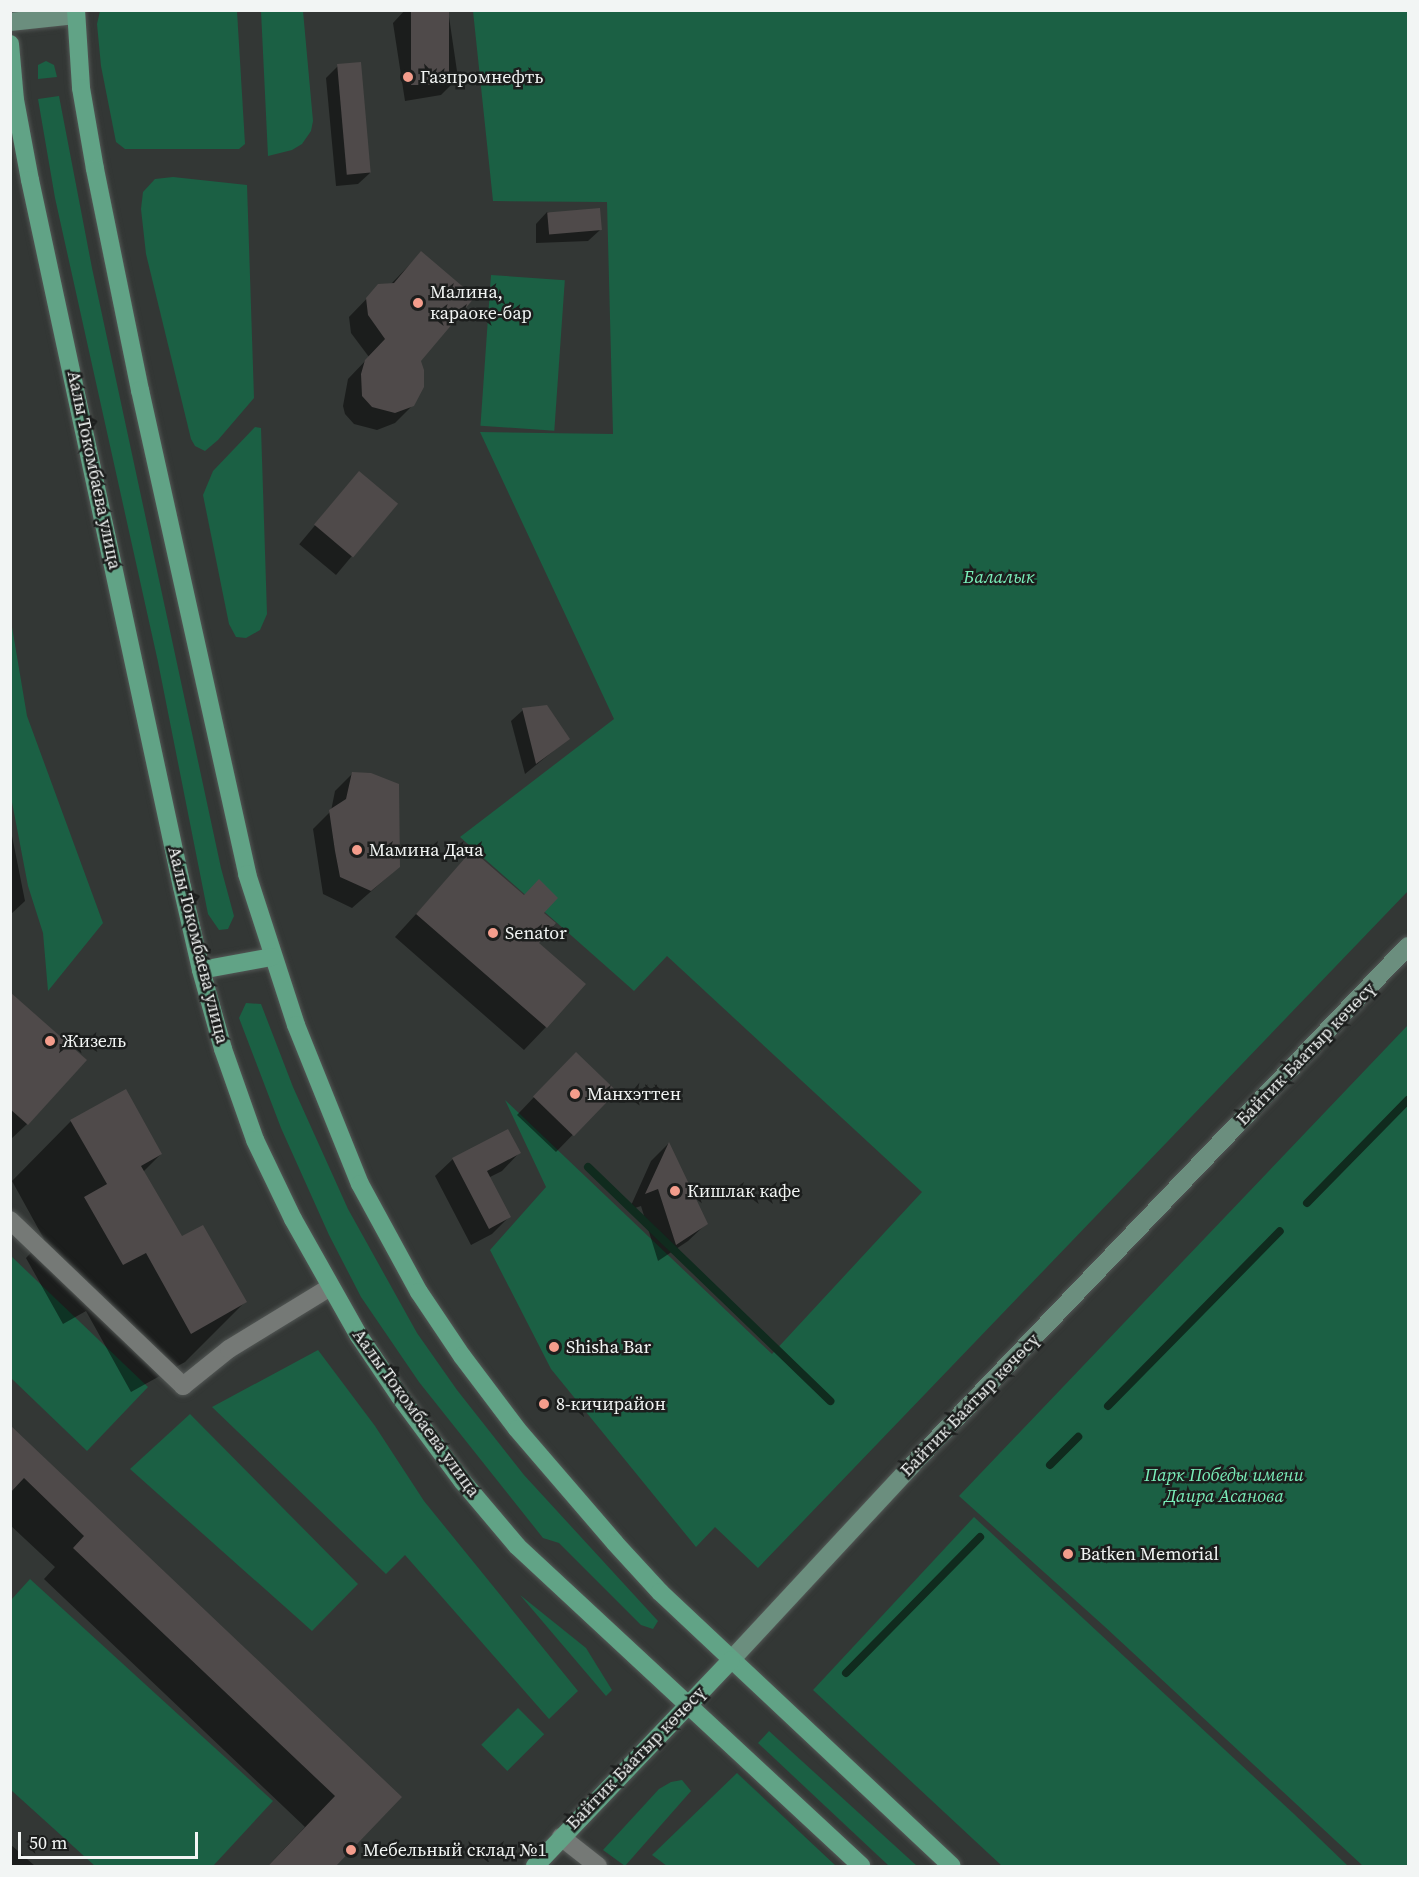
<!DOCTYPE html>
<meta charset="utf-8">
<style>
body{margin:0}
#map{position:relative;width:1419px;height:1877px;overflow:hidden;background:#333735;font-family:"Source Serif 4",serif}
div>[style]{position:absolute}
.green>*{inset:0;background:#1b6044;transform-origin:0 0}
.shadow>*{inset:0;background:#0007;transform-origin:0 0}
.stream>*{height:8px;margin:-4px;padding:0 4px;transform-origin:4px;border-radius:4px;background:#102b1e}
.building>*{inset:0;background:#4f4a4a;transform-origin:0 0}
.roads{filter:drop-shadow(0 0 2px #535755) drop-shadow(0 0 2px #535755)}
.street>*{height:18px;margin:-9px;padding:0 9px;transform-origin:9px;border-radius:9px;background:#757976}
.secondary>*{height:18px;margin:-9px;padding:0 9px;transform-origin:9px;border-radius:9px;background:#6b8e7e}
.primary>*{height:18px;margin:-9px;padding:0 9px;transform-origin:9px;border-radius:9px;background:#61a386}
.dots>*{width:16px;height:16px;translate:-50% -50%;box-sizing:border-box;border:3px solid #1c1e1d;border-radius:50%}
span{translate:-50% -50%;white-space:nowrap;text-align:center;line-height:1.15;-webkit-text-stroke:5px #1c1e1d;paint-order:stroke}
.poi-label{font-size:18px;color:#f2f5f4}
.left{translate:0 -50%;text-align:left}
.street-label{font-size:18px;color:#f2f5f4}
.park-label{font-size:18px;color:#7aefba;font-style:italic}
.frame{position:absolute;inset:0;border:12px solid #f2f5f4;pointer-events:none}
.scale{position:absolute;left:18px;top:1832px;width:180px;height:27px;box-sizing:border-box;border:3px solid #f2f5f4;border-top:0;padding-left:8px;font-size:18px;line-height:21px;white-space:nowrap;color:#f2f5f4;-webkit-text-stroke:4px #1c1e1d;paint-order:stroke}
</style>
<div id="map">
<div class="green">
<div style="clip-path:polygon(100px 11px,237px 11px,245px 144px,239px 149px,125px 149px,116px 142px,101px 66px,97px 24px)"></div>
<div style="clip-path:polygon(261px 11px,303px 11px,313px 121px,311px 131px,302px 144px,292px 150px,268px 156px)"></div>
<div style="clip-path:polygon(473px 11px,1408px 11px,1408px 891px,758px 1568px,715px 1527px,696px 1547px,551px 1369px,490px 1250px,546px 1187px,505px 1100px,772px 1354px,922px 1192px,667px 956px,634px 991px,460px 837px,614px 719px,480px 432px,613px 434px,607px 202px,493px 201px)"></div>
<div style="clip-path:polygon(46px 61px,54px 65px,57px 77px,38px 79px,38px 65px)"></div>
<div style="clip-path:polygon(59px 96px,92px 268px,221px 868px,234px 916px,228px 929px,219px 930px,208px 914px,158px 662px,55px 198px,38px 99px)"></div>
<div style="clip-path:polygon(173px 177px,247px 185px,254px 398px,218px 440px,205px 451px,195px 446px,191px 439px,146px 254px,141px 209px,143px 192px,155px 179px)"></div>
<div style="left:491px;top:275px;width:74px;height:151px;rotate:4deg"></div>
<div style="clip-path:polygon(255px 427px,261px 428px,267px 614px,260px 630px,246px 638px,236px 637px,229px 624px,203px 495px,213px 471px)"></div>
<div style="clip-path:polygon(10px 615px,27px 716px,103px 923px,48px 991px,43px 933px,28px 886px,11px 797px)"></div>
<div style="clip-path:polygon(246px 1003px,261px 1004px,293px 1087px,348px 1209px,417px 1333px,457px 1390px,524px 1475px,658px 1621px,653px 1629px,641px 1625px,559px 1543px,543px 1538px,419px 1382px,361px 1297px,329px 1235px,281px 1128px,239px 1018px)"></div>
<div style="clip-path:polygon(1408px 1025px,1408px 1866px,1363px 1866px,1104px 1626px,959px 1496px)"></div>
<div style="clip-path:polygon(11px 1256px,148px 1387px,87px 1451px,11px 1378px)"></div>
<div style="clip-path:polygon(318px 1350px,375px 1426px,424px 1501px,578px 1691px,549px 1719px,405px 1555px,386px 1574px,212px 1407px)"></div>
<div style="clip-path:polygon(190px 1414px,358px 1584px,312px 1631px,130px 1469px)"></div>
<div style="clip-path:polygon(974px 1517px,1294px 1814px,1348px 1866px,1002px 1866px,813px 1690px)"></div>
<div style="clip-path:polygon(30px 1579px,273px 1801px,213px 1866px,95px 1866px,11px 1790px,11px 1600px)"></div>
<div style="clip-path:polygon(520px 1595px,586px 1648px,612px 1690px,606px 1696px)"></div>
<div style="left:518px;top:1708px;width:37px;height:52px;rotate:45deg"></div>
<div style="clip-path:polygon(769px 1731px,917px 1866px,889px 1866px,758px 1743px)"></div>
<div style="clip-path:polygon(737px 1773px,836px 1866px,667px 1866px,652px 1855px)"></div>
<div style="clip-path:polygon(682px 1780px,691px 1791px,625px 1866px,603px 1850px,659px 1789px,671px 1782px)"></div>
</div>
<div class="shadow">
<div style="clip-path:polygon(405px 10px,448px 10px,458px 78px,441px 95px,405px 101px,393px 23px)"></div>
<div style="clip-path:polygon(338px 66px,370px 173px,358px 184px,336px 186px,326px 78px)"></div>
<div style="clip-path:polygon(547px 212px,600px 230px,588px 241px,536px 243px,536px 224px)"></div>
<div style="clip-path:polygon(421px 253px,419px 361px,413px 405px,395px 423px,377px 430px,354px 424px,345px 414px,343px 406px,348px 379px,369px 357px,351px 333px,349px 317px,379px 286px,391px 284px)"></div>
<div style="left:359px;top:473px;width:48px;height:93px;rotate:40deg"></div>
<div style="clip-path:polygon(523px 710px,568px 739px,525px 774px,511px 721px)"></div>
<div style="clip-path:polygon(353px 773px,399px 867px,352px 908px,323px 894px,313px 829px,331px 811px,335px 791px)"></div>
<div style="clip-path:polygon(10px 826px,25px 901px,10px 915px)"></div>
<div style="clip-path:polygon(473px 852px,542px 913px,536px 943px,546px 1027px,524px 1050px,395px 937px)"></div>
<div style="clip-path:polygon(10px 994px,27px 1124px,10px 1140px)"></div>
<div style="clip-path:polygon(559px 1071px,615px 1091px,556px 1152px,517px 1115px)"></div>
<div style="clip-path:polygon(71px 1121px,161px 1154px,143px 1172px,181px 1238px,245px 1302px,185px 1362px,131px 1392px,86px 1311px,63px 1324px,26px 1258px,44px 1239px,12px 1181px)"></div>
<div style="clip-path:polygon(668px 1144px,706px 1224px,688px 1241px,658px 1261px,641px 1206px,629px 1210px,651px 1161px)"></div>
<div style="clip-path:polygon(519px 1153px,502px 1171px,488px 1178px,509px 1217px,492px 1234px,471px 1245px,435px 1176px,453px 1159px)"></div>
<div style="clip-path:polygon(10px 1427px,400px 1797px,334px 1866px,268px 1866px,305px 1827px,44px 1579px,55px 1567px,10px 1525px)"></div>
<div style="clip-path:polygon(10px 1844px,35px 1866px,10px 1866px)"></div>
</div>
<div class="stream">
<div style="left:588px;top:1167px;width:337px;rotate:44deg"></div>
<div style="left:1307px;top:1203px;width:144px;rotate:-45.6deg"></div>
<div style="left:1108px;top:1406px;width:245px;rotate:-45.5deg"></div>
<div style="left:1050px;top:1465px;width:40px;rotate:-45deg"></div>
<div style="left:846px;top:1673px;width:191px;rotate:-45.4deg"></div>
</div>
<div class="building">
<div style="left:411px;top:10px;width:38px;height:75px"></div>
<div style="left:361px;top:62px;width:111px;height:24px;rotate:85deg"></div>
<div style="left:600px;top:208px;width:22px;height:53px;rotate:85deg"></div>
<div style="clip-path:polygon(421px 251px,475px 297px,421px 361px,424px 370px,424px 387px,414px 406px,395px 413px,372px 407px,362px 396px,361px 374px,365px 360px,385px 339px,368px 315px,366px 298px,378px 284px,394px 283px)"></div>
<div style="left:359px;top:471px;width:51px;height:70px;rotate:40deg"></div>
<div style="clip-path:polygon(547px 705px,570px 739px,536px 764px,522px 708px)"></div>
<div style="clip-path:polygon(352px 772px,371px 773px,399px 784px,400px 867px,371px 891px,340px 877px,335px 851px,329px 810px,346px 799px)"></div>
<div style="clip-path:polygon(472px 850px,524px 895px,539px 879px,558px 898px,544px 913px,556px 923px,539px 943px,586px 984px,547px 1028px,416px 914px)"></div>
<div style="clip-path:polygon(10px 992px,87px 1060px,28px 1125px,10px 1109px)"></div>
<div style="left:576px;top:1052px;width:57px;height:62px;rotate:44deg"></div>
<div style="clip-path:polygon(126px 1089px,162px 1154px,141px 1166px,182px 1236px,203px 1225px,247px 1302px,191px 1334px,146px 1253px,123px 1265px,84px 1197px,107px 1184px,70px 1120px)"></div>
<div style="clip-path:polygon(508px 1129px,521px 1153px,487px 1171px,511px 1217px,489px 1229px,452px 1158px)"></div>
<div style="clip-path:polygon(669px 1142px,708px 1224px,676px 1245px,658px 1189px,645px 1194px)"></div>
<div style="clip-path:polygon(10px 1425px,402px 1797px,336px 1866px,268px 1866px,335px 1796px,73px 1548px,84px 1536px,24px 1478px,10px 1493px)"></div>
</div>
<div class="roads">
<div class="street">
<div style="left:10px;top:1220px;width:240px;rotate:43.8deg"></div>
<div style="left:183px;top:1386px;width:59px;rotate:-38.8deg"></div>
<div style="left:229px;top:1349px;width:119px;rotate:-31.5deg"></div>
<div style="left:561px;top:1837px;width:47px;rotate:38.1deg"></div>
</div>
<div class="secondary">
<div style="left:10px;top:22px;width:66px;rotate:-6.1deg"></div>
<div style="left:731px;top:1660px;width:266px;rotate:-47.1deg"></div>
<div style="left:912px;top:1465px;width:718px;rotate:-46.3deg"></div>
</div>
<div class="primary">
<div style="left:76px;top:10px;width:78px;rotate:86.3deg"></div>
<div style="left:81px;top:88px;width:82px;rotate:80.2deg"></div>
<div style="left:95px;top:169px;width:226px;rotate:78.5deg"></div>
<div style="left:140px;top:390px;width:496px;rotate:77.5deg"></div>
<div style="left:247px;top:874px;width:159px;rotate:72deg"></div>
<div style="left:296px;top:1025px;width:171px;rotate:68.1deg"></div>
<div style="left:360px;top:1184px;width:123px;rotate:61.4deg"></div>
<div style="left:419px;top:1292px;width:77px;rotate:56.1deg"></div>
<div style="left:462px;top:1356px;width:91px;rotate:53deg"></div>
<div style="left:517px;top:1429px;width:150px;rotate:49.3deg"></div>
<div style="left:615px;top:1543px;width:67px;rotate:47.4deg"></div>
<div style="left:660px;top:1592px;width:400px;rotate:43.2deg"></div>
<div style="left:10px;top:44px;width:56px;rotate:84.9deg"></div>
<div style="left:15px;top:100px;width:81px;rotate:79.4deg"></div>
<div style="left:30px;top:180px;width:723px;rotate:77.87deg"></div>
<div style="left:182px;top:887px;width:85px;rotate:77.1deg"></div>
<div style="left:201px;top:970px;width:82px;rotate:74.4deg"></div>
<div style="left:223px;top:1049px;width:96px;rotate:70.6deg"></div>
<div style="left:255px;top:1140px;width:88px;rotate:64.3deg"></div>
<div style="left:293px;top:1219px;width:134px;rotate:60.6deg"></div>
<div style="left:359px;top:1336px;width:73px;rotate:56.1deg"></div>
<div style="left:400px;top:1397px;width:106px;rotate:53.5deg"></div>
<div style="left:463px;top:1482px;width:84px;rotate:49.8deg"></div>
<div style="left:517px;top:1546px;width:470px;rotate:42.9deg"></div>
<div style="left:201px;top:970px;width:72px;rotate:-10.4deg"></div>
<div style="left:535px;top:1866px;width:284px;rotate:-46.4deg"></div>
</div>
</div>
<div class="dots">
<div style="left:408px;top:77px;background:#f49d8c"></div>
<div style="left:418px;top:303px;background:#f49d8c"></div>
<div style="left:357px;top:850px;background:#f49d8c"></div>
<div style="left:493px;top:933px;background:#f49d8c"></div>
<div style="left:50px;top:1041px;background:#f49d8c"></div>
<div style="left:575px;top:1094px;background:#f49d8c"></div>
<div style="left:675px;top:1191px;background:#f49d8c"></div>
<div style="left:554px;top:1347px;background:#f49d8c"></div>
<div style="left:544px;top:1404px;background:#f49d8c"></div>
<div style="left:1068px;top:1554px;background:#f49d8c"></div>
<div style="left:351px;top:1850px;background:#f49d8c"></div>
</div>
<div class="poi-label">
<span class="left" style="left:420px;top:77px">Газпромнефть</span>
<span class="left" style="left:430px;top:303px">Малина,<br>караоке-бар</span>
<span class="left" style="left:369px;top:850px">Мамина Дача</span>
<span class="left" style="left:505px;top:933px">Senator</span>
<span class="left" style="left:62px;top:1041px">Жизель</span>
<span class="left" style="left:587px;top:1094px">Манхэттен</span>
<span class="left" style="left:687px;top:1191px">Кишлак кафе</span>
<span class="left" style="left:566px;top:1347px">Shisha Bar</span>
<span class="left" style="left:556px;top:1404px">8-кичирайон</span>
<span class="left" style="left:1080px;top:1554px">Batken Memorial</span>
<span class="left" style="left:363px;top:1850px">Мебельный склад №1</span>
</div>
<div class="street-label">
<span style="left:94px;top:470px;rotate:78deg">Аалы Токомбаева улица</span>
<span style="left:198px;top:945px;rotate:76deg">Аалы Токомбаева улица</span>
<span style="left:1306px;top:1054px;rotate:-46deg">Байтик Баатыр көчөсү</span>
<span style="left:970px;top:1405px;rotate:-46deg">Байтик Баатыр көчөсү</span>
<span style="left:416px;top:1413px;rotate:54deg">Аалы Токомбаева улица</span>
<span style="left:636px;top:1758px;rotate:-46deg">Байтик Баатыр көчөсү</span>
</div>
<div class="park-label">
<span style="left:999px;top:577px">Балалык</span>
<span style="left:1224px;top:1486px">Парк Победы имени<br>Даира Асанова</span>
</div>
<div class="frame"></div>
<div class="scale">50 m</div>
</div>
